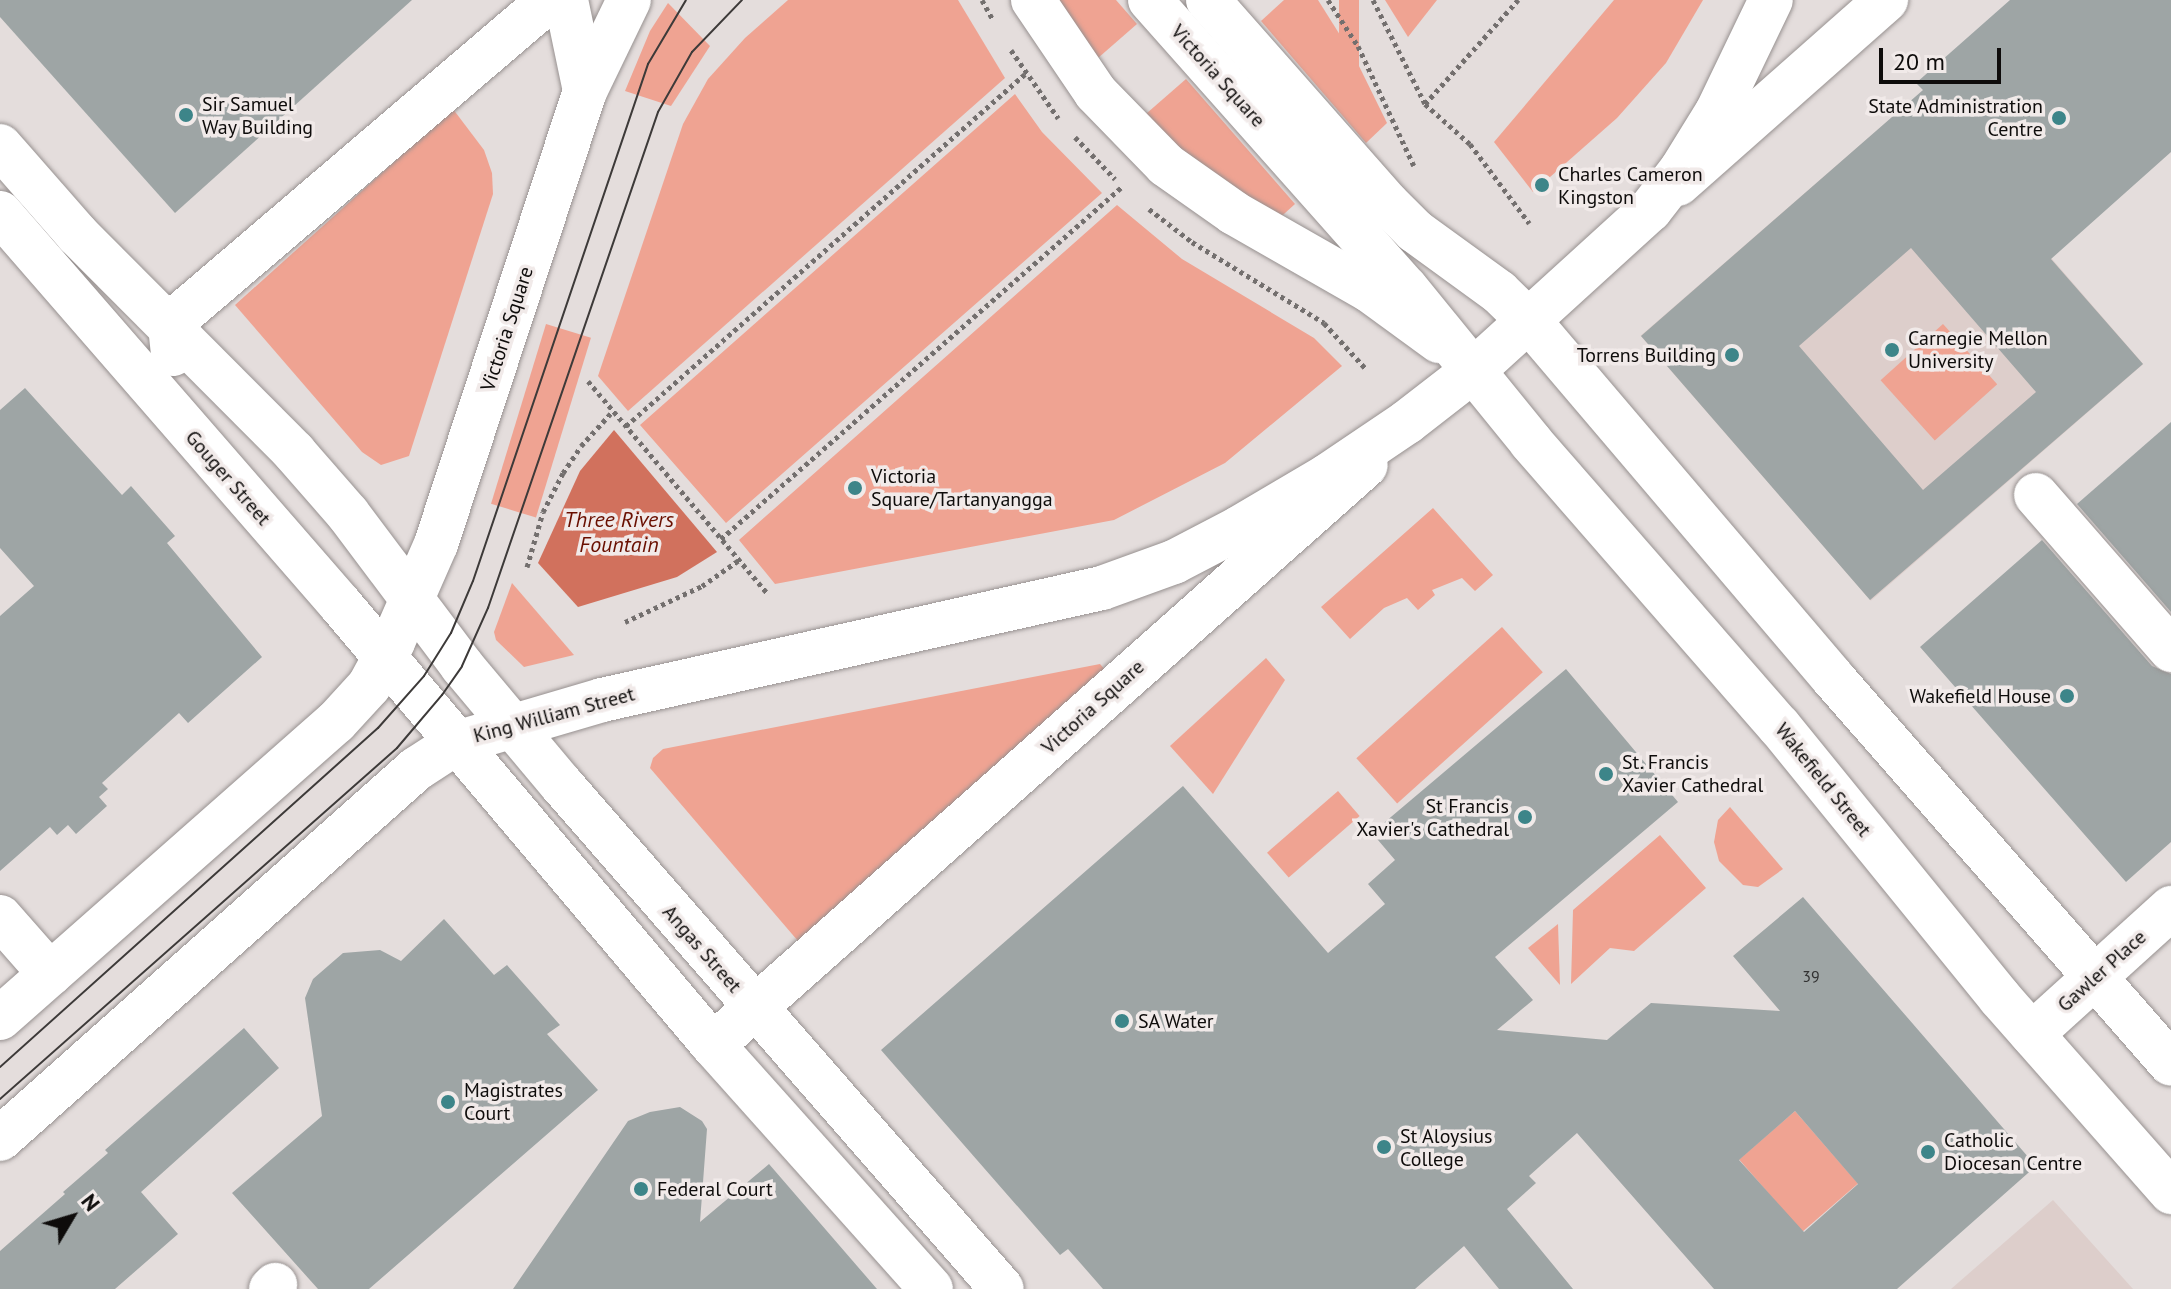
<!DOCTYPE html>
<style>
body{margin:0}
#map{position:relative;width:2171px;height:1289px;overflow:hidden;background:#e4dddc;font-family:"PT Sans",sans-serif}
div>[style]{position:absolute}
.built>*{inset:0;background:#ddcecb;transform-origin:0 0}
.green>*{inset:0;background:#efa392;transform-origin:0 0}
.water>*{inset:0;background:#d1715d}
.building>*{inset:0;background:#9ea5a5}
.path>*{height:5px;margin-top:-2.5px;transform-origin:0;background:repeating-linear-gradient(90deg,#736f6e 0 4px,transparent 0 8px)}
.roads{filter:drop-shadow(0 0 2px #979190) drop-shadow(0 0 2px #979190)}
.minor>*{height:44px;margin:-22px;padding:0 22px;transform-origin:22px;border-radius:22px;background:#fff}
.major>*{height:44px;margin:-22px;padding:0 22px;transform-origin:22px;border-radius:22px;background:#fff}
.tram>*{height:2px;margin:-1px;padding:0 1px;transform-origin:1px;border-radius:1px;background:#3d3a39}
.dots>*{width:22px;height:22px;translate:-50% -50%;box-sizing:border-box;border:4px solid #f1eae9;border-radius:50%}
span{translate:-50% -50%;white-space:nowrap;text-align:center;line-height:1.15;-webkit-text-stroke:7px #f1eae9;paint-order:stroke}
.number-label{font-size:16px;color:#323232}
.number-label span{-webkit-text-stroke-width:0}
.street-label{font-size:20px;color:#0e0c0b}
.poi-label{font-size:20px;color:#0e0c0b}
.left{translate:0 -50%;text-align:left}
.right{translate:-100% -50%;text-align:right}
.water-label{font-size:22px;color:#690f00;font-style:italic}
.north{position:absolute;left:32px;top:1177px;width:80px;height:80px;-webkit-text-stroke:6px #f1eae9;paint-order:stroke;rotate:52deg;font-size:22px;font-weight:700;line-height:32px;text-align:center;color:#0e0c0b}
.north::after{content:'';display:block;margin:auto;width:28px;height:36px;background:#0e0c0b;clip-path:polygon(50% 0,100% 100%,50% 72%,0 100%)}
.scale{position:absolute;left:1879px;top:48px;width:122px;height:36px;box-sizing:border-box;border:4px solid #0e0c0b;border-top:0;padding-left:10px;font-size:24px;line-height:28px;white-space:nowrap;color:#0e0c0b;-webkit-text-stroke:6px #f1eae9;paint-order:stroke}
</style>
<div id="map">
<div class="built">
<div style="left:1913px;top:99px;width:351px;height:361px;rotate:49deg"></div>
<div style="clip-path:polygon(2053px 1200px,2133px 1289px,1951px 1289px)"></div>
</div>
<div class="green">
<div style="clip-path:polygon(788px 0,958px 0,1005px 78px,628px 411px,598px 376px,683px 124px,708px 79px,745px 38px)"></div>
<div style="clip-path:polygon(1049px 0,1116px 0,1137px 24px,1090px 65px)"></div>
<div style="clip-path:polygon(1284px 0,1318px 0,1357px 62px,1387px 123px,1366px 143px,1261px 21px)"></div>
<div style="left:1339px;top:0;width:20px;height:104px"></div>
<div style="clip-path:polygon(1385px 0,1437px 0,1408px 37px)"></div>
<div style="clip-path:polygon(1614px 0,1703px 0,1666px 63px,1617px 118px,1533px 192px,1494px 142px)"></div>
<div style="clip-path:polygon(668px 3px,710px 46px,671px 106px,625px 91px,650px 31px)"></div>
<div style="clip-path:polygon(1186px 79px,1295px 204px,1274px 223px,1139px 120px)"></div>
<div style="clip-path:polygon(1015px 94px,1042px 132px,1102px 193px,726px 523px,640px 425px)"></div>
<div style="clip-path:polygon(453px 109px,484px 150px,492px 173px,493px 194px,409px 456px,381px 465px,362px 452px,235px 305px)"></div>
<div style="clip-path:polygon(1117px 205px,1182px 259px,1314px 338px,1342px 366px,1225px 463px,1114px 520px,775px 584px,739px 540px)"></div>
<div style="left:546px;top:324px;width:47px;height:188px;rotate:17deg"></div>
<div style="left:1943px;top:324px;width:81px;height:84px;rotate:48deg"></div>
<div style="clip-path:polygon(1433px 508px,1493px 575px,1475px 591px,1462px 578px,1432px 590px,1435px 595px,1418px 610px,1407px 598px,1384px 608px,1350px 639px,1321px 607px)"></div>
<div style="clip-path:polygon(512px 583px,574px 655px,524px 667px,496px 640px,494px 632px)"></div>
<div style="left:1502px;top:627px;width:61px;height:196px;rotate:48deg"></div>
<div style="clip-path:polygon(1266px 658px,1285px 680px,1213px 794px,1170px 746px)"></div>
<div style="clip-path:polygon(1100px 664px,1107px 672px,798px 941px,650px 768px,653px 758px,663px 749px)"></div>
<div style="left:1338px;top:791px;width:33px;height:94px;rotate:49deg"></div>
<div style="clip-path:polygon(1730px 807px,1783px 869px,1758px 887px,1743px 885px,1719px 861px,1714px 842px,1718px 820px)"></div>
<div style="clip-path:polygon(1660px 835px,1706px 888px,1634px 951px,1610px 948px,1571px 984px,1573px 910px)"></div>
<div style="clip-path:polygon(1558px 924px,1560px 985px,1528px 948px)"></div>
<div style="left:1795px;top:1111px;width:96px;height:74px;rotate:49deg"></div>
</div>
<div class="water">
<div style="clip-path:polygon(614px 430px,717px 552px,677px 577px,578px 607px,538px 563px,580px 471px)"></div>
</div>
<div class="building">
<div style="clip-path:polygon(0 0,412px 0,175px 213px,0 17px)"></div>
<div style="clip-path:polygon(evenodd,2010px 0,2171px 0,2171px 152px,2051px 259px,2143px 364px,1870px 600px,1641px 336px,1923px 90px,1916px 83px,2010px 0,1911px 248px,2036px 392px,1923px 490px,1799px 346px,1911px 248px)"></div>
<div style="clip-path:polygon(25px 388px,122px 495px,131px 486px,175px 536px,167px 543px,262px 657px,188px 723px,179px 713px,102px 783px,108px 789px,99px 797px,107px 806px,76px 834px,68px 825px,57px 835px,50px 827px,0 871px,0 616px,34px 586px,0 548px,0 410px)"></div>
<div style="clip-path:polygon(2171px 422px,2171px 612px,2077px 504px)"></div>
<div style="clip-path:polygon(2042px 540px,2152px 666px,2171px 674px,2171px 842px,2126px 882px,1920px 647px)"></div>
<div style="clip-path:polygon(evenodd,1566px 669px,1678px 802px,1495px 957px,1533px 1000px,1497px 1030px,1607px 1040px,1651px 1003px,1780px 1011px,1733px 956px,1803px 897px,2036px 1166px,1897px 1289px,1714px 1289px,1577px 1133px,1529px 1176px,1536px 1183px,1507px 1209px,1573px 1289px,1499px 1289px,1464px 1246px,1415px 1289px,1103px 1289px,1068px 1249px,1060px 1255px,881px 1050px,1183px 786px,1328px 953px,1385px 904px,1368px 884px,1395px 860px,1372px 833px,1566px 669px,1795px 1111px,1858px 1184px,1804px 1232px,1739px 1160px,1795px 1111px)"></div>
<div style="clip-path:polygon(444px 919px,494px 975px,507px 965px,560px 1025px,547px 1034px,598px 1090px,369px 1289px,318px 1289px,232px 1193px,322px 1116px,305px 998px,313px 979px,343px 953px,380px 950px,401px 961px)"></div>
<div style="clip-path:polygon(244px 1028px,279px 1068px,141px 1192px,178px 1234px,115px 1289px,0 1289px,0 1251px,65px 1194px,63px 1192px,108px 1153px,105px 1150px)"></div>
<div style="clip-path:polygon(680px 1107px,702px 1121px,707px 1129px,700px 1222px,769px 1164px,877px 1289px,513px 1289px,628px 1121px,650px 1112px)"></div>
</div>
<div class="path">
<div style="left:982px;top:0;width:21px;rotate:61deg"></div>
<div style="left:1328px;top:0;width:55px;rotate:56.9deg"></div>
<div style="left:1358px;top:46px;width:132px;rotate:65deg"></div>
<div style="left:1373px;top:0;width:116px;rotate:63.4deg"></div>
<div style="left:1425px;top:104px;width:60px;rotate:41.6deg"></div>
<div style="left:1470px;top:144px;width:99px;rotate:53.2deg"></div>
<div style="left:1011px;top:50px;width:83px;rotate:55.3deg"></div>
<div style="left:1425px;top:104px;width:140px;rotate:-48.2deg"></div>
<div style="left:1075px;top:137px;width:58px;rotate:46.4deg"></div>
<div style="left:1149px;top:209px;width:54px;rotate:37.5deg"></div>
<div style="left:1192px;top:242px;width:155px;rotate:31.5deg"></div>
<div style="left:1324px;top:323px;width:62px;rotate:47.6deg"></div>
<div style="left:588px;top:381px;width:277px;rotate:49.8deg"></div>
<div style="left:626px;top:426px;width:532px;rotate:-41.42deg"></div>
<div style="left:721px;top:539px;width:535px;rotate:-41.29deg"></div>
<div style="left:527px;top:567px;width:57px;rotate:-73.8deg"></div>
<div style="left:543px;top:512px;width:44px;rotate:-62.9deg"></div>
<div style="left:563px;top:473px;width:32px;rotate:-56deg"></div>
<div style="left:581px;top:446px;width:47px;rotate:-47.6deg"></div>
<div style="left:625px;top:622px;width:85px;rotate:-25.1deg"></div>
<div style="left:702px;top:586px;width:45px;rotate:-35.1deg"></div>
</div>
<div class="roads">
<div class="minor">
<div style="left:566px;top:0;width:93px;rotate:78.2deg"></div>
<div style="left:1033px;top:0;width:112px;rotate:55.9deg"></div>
<div style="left:1096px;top:93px;width:100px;rotate:45.8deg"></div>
<div style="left:1166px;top:165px;width:83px;rotate:35.2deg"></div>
<div style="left:1234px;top:213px;width:155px;rotate:29.7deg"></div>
<div style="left:1369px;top:290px;width:87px;rotate:36.1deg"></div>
<div style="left:0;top:146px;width:117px;rotate:48.8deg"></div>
<div style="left:77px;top:234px;width:308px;rotate:45.1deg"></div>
<div style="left:294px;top:452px;width:82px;rotate:48.9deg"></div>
<div style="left:348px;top:514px;width:190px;rotate:53.1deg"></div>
<div style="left:462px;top:666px;width:154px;rotate:50deg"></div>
<div style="left:561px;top:784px;width:670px;rotate:48.87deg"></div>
<div style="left:1678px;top:184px;width:278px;rotate:-41.5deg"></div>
<div style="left:0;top:213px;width:518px;rotate:48.99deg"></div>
<div style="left:340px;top:604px;width:578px;rotate:49.78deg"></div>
<div style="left:713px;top:1045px;width:327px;rotate:48.2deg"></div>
<div style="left:173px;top:354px;width:30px;rotate:-96deg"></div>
<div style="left:170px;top:324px;width:499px;rotate:-40.5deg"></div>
<div style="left:2036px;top:495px;width:206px;rotate:48.9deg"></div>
<div style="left:0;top:917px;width:76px;rotate:48.7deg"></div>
<div style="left:2032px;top:1034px;width:188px;rotate:-42.2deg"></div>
<div style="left:713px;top:1045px;width:873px;rotate:-41.61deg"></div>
<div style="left:271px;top:1289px;width:6px;rotate:-45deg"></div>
</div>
<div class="major">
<div style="left:1150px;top:0;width:385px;rotate:48.4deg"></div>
<div style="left:1406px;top:288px;width:198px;rotate:50.9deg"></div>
<div style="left:1531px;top:442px;width:377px;rotate:48.9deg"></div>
<div style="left:1779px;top:726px;width:350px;rotate:50.9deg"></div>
<div style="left:2000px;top:998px;width:259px;rotate:48.6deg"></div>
<div style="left:1208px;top:0;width:272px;rotate:48.6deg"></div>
<div style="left:1388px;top:204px;width:38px;rotate:45deg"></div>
<div style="left:1415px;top:231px;width:104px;rotate:36deg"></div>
<div style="left:1499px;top:292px;width:43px;rotate:44.1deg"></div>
<div style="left:1530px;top:322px;width:466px;rotate:49.6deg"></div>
<div style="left:1832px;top:677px;width:514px;rotate:48.78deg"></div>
<div style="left:0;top:1018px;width:448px;rotate:-41.4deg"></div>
<div style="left:336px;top:722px;width:49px;rotate:-47.5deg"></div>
<div style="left:369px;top:686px;width:50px;rotate:-61.4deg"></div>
<div style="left:393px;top:642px;width:107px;rotate:-66.3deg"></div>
<div style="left:436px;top:544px;width:477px;rotate:-71.8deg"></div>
<div style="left:585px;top:91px;width:101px;rotate:-64.2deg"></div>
<div style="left:0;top:1139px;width:557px;rotate:-41.65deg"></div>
<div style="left:416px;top:769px;width:48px;rotate:-33deg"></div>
<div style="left:456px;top:743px;width:152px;rotate:-16.4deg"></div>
<div style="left:602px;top:700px;width:512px;rotate:-12.63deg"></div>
<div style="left:1102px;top:588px;width:77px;rotate:-19.9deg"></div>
<div style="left:1174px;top:562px;width:73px;rotate:-27.6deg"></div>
<div style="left:1239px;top:528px;width:102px;rotate:-30.6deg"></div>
<div style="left:1327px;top:476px;width:97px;rotate:-34deg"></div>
<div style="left:1407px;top:422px;width:85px;rotate:-37.8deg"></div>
<div style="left:1474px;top:370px;width:238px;rotate:-42.3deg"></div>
<div style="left:1650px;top:210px;width:51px;rotate:-52.2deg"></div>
<div style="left:1681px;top:170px;width:68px;rotate:-58.2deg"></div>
<div style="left:1717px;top:112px;width:124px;rotate:-64.3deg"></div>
</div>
</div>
<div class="tram">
<div style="left:0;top:1067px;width:508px;rotate:-41.89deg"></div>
<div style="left:378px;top:728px;width:69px;rotate:-48.5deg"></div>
<div style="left:424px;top:676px;width:51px;rotate:-57.9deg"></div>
<div style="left:451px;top:633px;width:56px;rotate:-67.1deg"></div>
<div style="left:473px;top:581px;width:546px;rotate:-71.3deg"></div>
<div style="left:648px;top:64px;width:74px;rotate:-59.3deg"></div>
<div style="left:0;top:1099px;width:530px;rotate:-41.48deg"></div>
<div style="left:397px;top:748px;width:70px;rotate:-49.7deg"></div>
<div style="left:442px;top:695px;width:35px;rotate:-55deg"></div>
<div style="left:462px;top:666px;width:64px;rotate:-65.9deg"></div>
<div style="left:488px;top:608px;width:524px;rotate:-71.08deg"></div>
<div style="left:658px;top:112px;width:69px;rotate:-60.5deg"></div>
<div style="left:692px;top:52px;width:72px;rotate:-46.1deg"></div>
</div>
<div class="dots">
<div style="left:186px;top:115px;background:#3d8589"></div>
<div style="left:2059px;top:118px;background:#3d8589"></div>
<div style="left:1542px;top:185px;background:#3d8589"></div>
<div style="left:1892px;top:350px;background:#3d8589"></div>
<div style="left:1732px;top:355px;background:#3d8589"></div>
<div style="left:855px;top:488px;background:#3d8589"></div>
<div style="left:2067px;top:696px;background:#3d8589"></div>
<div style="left:1606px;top:774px;background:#3d8589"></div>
<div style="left:1525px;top:817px;background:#3d8589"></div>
<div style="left:1122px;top:1021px;background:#3d8589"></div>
<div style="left:448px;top:1102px;background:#3d8589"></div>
<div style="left:1384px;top:1147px;background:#3d8589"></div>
<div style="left:1928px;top:1152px;background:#3d8589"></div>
<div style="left:641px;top:1189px;background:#3d8589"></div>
</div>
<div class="number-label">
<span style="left:1811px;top:976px">39</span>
</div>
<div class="street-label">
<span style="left:1218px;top:76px;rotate:48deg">Victoria Square</span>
<span style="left:507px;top:329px;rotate:-72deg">Victoria Square</span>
<span style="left:228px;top:478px;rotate:49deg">Gouger Street</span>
<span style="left:1093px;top:707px;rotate:-42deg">Victoria Square</span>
<span style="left:554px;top:715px;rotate:-15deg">King William Street</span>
<span style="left:1823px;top:780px;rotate:51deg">Wakefield Street</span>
<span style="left:702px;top:949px;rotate:49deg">Angas Street</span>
<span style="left:2102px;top:971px;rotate:-42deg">Gawler Place</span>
</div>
<div class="poi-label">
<span class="left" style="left:202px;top:116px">Sir Samuel<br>Way Building</span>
<span class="right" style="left:2043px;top:118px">State Administration<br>Centre</span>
<span class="left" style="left:1558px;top:186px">Charles Cameron<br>Kingston</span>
<span class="left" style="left:1908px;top:350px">Carnegie Mellon<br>University</span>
<span class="right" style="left:1716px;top:355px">Torrens Building</span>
<span class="left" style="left:871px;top:488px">Victoria<br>Square/Tartanyangga</span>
<span class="right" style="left:2051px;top:696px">Wakefield House</span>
<span class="left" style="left:1622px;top:774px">St. Francis<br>Xavier Cathedral</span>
<span class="right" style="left:1509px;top:818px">St Francis<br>Xavier's Cathedral</span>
<span class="left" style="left:1138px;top:1021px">SA Water</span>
<span class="left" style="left:464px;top:1102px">Magistrates<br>Court</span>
<span class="left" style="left:1400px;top:1148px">St Aloysius<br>College</span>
<span class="left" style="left:1944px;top:1152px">Catholic<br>Diocesan Centre</span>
<span class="left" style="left:657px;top:1189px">Federal Court</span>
</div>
<div class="water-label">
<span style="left:619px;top:532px">Three Rivers<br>Fountain</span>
</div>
<div class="north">N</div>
<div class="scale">20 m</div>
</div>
